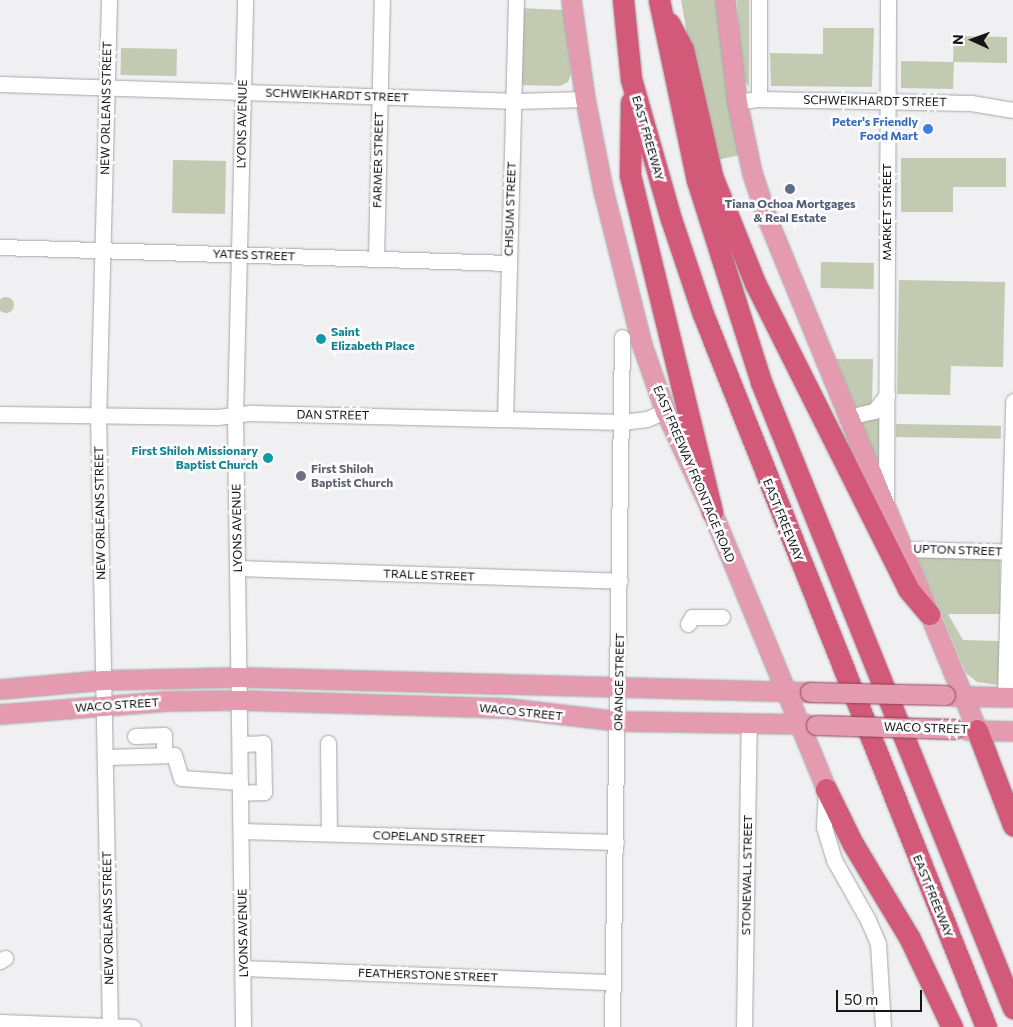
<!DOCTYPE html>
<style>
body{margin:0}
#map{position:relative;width:1013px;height:1027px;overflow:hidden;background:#f0eff2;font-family:Commissioner,sans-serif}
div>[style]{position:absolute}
.green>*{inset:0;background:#c2cbb2;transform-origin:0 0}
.round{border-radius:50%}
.roads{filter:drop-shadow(0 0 1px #a7a5a8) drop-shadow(0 0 1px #a7a5a8)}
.minor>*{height:15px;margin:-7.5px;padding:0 7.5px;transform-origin:7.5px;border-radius:7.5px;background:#fff}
.major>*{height:19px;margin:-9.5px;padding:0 9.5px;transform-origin:9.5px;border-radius:9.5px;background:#e59baf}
.highway>*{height:21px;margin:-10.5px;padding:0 10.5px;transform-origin:10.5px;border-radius:10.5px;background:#d35979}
.bridges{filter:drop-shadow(0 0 1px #904156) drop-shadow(0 0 1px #904156)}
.major-bridge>*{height:19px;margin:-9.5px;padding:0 9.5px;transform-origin:9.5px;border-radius:9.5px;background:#e59baf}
.dots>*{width:14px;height:14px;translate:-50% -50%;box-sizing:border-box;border:2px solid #fdfcff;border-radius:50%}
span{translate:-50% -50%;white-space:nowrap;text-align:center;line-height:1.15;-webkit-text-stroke:5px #fdfcff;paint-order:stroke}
.street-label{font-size:12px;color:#151516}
.shop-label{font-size:12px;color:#366cbe;font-weight:700}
.right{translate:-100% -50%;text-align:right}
.service-label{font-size:12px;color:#4e5e75;font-weight:700}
.culture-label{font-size:12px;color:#0d838f;font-weight:700}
.left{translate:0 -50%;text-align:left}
.worship-label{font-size:12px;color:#5b616d;font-weight:700}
.north{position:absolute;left:948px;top:15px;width:50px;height:50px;-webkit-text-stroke:4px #fdfcff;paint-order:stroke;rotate:272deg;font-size:14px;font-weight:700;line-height:20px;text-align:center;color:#151516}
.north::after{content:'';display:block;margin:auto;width:18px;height:22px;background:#151516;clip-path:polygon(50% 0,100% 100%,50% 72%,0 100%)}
.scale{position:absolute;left:836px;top:990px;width:86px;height:22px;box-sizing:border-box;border:2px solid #151516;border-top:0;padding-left:6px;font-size:15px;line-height:18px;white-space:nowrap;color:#151516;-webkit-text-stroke:4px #fdfcff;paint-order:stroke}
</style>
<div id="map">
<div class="green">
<div style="clip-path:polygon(681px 0,719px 0,740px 155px,717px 160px,694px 72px)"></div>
<div style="clip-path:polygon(737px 0,749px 0,749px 87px,745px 81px,740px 52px)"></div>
<div style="clip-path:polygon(519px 8px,564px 10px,571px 74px,568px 82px,560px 86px,520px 85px)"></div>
<div style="clip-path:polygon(823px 28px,874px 28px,872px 87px,771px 86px,770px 53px,823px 54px)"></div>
<div style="clip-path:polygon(954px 36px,1007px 37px,1007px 63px,954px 62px,953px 89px,901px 88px,901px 61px,953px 62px)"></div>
<div style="left:121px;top:48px;width:56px;height:27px;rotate:1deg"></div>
<div style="clip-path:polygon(901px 158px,1006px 158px,1006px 187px,953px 187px,953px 212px,901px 212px)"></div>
<div style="left:173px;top:160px;width:53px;height:53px;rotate:1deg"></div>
<div style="left:821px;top:262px;width:53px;height:26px;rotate:1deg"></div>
<div style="clip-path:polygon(899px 280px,1005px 282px,1003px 367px,951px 366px,950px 395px,897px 394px)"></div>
<div class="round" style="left:-2px;top:297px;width:16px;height:16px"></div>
<div style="clip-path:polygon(836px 359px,873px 359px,872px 406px,856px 409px)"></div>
<div style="clip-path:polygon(879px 416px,882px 474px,861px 422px)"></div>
<div style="left:896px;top:424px;width:105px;height:13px;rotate:1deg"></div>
<div style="clip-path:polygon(927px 554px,1000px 558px,1000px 614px,948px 614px,963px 640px,1000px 641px,999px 685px,977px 682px,966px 673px,918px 558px)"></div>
</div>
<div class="roads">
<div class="minor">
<div style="left:109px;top:0;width:414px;rotate:91.5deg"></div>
<div style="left:98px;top:414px;width:612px;rotate:88.88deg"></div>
<div style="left:759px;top:0;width:99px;rotate:90deg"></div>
<div style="left:0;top:84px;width:514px;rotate:1.89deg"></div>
<div style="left:514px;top:101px;width:71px;rotate:-1.6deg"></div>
<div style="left:737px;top:102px;width:22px;rotate:-8deg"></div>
<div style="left:759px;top:99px;width:212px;rotate:1.1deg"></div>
<div style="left:971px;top:103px;width:43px;rotate:9.5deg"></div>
<div style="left:0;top:247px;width:508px;rotate:1.8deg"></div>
<div style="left:376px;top:259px;width:259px;rotate:-88.7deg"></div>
<div style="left:0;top:414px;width:217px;rotate:0.8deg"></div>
<div style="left:217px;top:417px;width:35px;rotate:-7deg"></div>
<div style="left:252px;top:413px;width:370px;rotate:1.4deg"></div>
<div style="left:622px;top:422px;width:25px;rotate:-7deg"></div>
<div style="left:647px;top:419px;width:20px;rotate:-24deg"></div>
<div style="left:848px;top:417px;width:27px;rotate:-13deg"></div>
<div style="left:874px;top:411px;width:21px;rotate:-51deg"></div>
<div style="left:505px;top:419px;width:419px;rotate:-88.5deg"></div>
<div style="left:886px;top:505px;width:505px;rotate:-89.77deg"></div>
<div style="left:902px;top:549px;width:111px;rotate:1.5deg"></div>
<div style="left:237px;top:568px;width:383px;rotate:1.9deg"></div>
<div style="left:688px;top:624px;width:8px;rotate:-60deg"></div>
<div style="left:692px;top:617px;width:30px"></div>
<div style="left:1005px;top:696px;width:295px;rotate:-88.4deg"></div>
<div style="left:135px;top:736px;width:29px;rotate:-2deg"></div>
<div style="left:164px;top:735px;width:20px;rotate:90deg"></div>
<div style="left:328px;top:743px;width:90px;rotate:89.4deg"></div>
<div style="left:240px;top:744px;width:23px;rotate:-2deg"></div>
<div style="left:263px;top:743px;width:49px;rotate:88.8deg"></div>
<div style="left:264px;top:792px;width:23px;rotate:178deg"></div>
<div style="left:106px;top:757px;width:68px;rotate:-1.7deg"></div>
<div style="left:174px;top:755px;width:24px;rotate:73deg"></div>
<div style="left:181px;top:778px;width:59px;rotate:3.9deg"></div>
<div style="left:826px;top:789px;width:38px;rotate:93deg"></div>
<div style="left:824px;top:827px;width:34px;rotate:73deg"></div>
<div style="left:834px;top:860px;width:69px;rotate:60.5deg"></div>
<div style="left:868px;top:920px;width:25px;rotate:67deg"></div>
<div style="left:878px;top:943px;width:84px;rotate:86.6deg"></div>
<div style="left:241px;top:831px;width:375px;rotate:1.7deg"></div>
<div style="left:0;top:961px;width:6px;rotate:-31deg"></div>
<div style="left:244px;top:968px;width:369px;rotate:2.2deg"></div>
<div style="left:0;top:1022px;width:133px;rotate:2.2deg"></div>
<div style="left:243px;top:1027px;width:612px;rotate:-90.75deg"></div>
<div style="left:235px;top:415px;width:415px;rotate:-88.6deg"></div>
<div style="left:612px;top:1027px;width:690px;rotate:-89.17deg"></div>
<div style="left:744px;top:1027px;width:304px;rotate:-89.1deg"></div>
</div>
<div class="major">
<div style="left:571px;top:0;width:100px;rotate:82deg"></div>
<div style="left:585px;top:99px;width:93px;rotate:78.8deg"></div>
<div style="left:603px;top:190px;width:160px;rotate:75.9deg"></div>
<div style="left:642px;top:345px;width:70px;rotate:70.8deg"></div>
<div style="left:665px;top:411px;width:111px;rotate:65deg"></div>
<div style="left:712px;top:512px;width:300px;rotate:67.6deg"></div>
<div style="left:725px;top:0;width:103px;rotate:83.3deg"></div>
<div style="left:737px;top:102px;width:73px;rotate:78.1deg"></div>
<div style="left:752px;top:173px;width:47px;rotate:71.6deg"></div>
<div style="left:767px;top:218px;width:553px;rotate:67.7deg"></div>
<div style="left:0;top:689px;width:103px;rotate:-5deg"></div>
<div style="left:103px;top:680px;width:136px;rotate:-1.3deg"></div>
<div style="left:239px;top:677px;width:571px;rotate:1.5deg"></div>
<div style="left:952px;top:696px;width:61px;rotate:0.9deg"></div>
<div style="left:0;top:714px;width:166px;rotate:-4.5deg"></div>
<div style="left:165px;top:701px;width:74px;rotate:-0.8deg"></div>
<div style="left:239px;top:700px;width:269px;rotate:1.7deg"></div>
<div style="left:508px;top:708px;width:111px;rotate:6.7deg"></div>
<div style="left:618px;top:721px;width:189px;rotate:0.9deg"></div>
<div style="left:967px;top:730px;width:46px;rotate:1.2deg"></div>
</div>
<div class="highway">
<div style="left:623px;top:0;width:79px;rotate:84.2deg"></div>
<div style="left:631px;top:79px;width:146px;rotate:74.1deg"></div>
<div style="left:671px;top:219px;width:100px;rotate:71.4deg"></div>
<div style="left:703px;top:314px;width:767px;rotate:68.35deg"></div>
<div style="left:659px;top:0;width:184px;rotate:78.1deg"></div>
<div style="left:697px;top:180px;width:212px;rotate:72.4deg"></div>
<div style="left:761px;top:382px;width:675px;rotate:68.07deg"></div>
<div style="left:669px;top:23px;width:30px;rotate:62deg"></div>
<div style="left:683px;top:49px;width:130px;rotate:77.1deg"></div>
<div style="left:712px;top:176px;width:115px;rotate:68.1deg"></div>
<div style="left:755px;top:283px;width:342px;rotate:63.4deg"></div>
<div style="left:908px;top:589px;width:33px;rotate:50deg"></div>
<div style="left:631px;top:102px;width:73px;rotate:90.8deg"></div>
<div style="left:630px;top:175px;width:347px;rotate:76.3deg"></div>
<div style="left:977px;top:730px;width:102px;rotate:69.2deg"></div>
<div style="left:826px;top:789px;width:61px;rotate:63.9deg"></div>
<div style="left:853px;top:844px;width:111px;rotate:59deg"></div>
<div style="left:910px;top:939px;width:98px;rotate:64.5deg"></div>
</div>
</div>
<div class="bridges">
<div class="major-bridge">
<div style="left:810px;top:692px;width:135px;rotate:1.3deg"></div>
<div style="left:816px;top:725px;width:138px;rotate:1.7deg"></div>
</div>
</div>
<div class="dots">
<div style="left:928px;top:129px;background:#3f7fe0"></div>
<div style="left:790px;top:189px;background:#5c6f8a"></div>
<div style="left:321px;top:339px;background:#0f9aa8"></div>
<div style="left:268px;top:458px;background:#0f9aa8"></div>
<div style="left:301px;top:476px;background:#6b7280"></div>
</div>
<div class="street-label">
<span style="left:337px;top:95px;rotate:2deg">SCHWEIKHARDT STREET</span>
<span style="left:875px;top:101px;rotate:1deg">SCHWEIKHARDT STREET</span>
<span style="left:106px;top:108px;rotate:-89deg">NEW ORLEANS STREET</span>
<span style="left:242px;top:124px;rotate:-89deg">LYONS AVENUE</span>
<span style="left:648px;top:138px;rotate:74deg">EAST FREEWAY</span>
<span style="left:378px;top:160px;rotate:-89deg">FARMER STREET</span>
<span style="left:510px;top:209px;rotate:-88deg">CHISUM STREET</span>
<span style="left:887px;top:212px;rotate:-90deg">MARKET STREET</span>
<span style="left:254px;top:255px;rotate:2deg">YATES STREET</span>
<span style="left:333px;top:415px;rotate:1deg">DAN STREET</span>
<span style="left:694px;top:474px;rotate:67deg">EAST FREEWAY FRONTAGE ROAD</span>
<span style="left:100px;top:513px;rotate:-91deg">NEW ORLEANS STREET</span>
<span style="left:783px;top:520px;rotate:68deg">EAST FREEWAY</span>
<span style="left:237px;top:528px;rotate:-91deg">LYONS AVENUE</span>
<span style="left:958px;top:550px;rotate:2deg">UPTON STREET</span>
<span style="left:429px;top:575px;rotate:2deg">TRALLE STREET</span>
<span style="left:619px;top:682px;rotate:-89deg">ORANGE STREET</span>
<span style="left:117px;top:705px;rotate:-4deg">WACO STREET</span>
<span style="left:521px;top:712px;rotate:6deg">WACO STREET</span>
<span style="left:926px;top:728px;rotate:2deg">WACO STREET</span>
<span style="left:429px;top:837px;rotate:2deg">COPELAND STREET</span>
<span style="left:747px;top:875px;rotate:-89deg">STONEWALL STREET</span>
<span style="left:933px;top:896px;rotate:68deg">EAST FREEWAY</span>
<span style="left:108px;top:918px;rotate:-91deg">NEW ORLEANS STREET</span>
<span style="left:243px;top:933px;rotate:-91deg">LYONS AVENUE</span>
<span style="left:428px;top:975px;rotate:2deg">FEATHERSTONE STREET</span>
</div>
<div class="shop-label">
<span class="right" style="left:918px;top:129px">Peter's Friendly<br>Food Mart</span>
</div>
<div class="service-label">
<span style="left:790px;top:211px">Tiana Ochoa Mortgages<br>&amp; Real Estate</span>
</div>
<div class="culture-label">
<span class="left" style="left:331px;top:339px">Saint<br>Elizabeth Place</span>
<span class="right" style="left:258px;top:458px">First Shiloh Missionary<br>Baptist Church</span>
</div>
<div class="worship-label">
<span class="left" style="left:311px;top:476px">First Shiloh<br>Baptist Church</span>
</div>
<div class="north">N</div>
<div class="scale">50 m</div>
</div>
